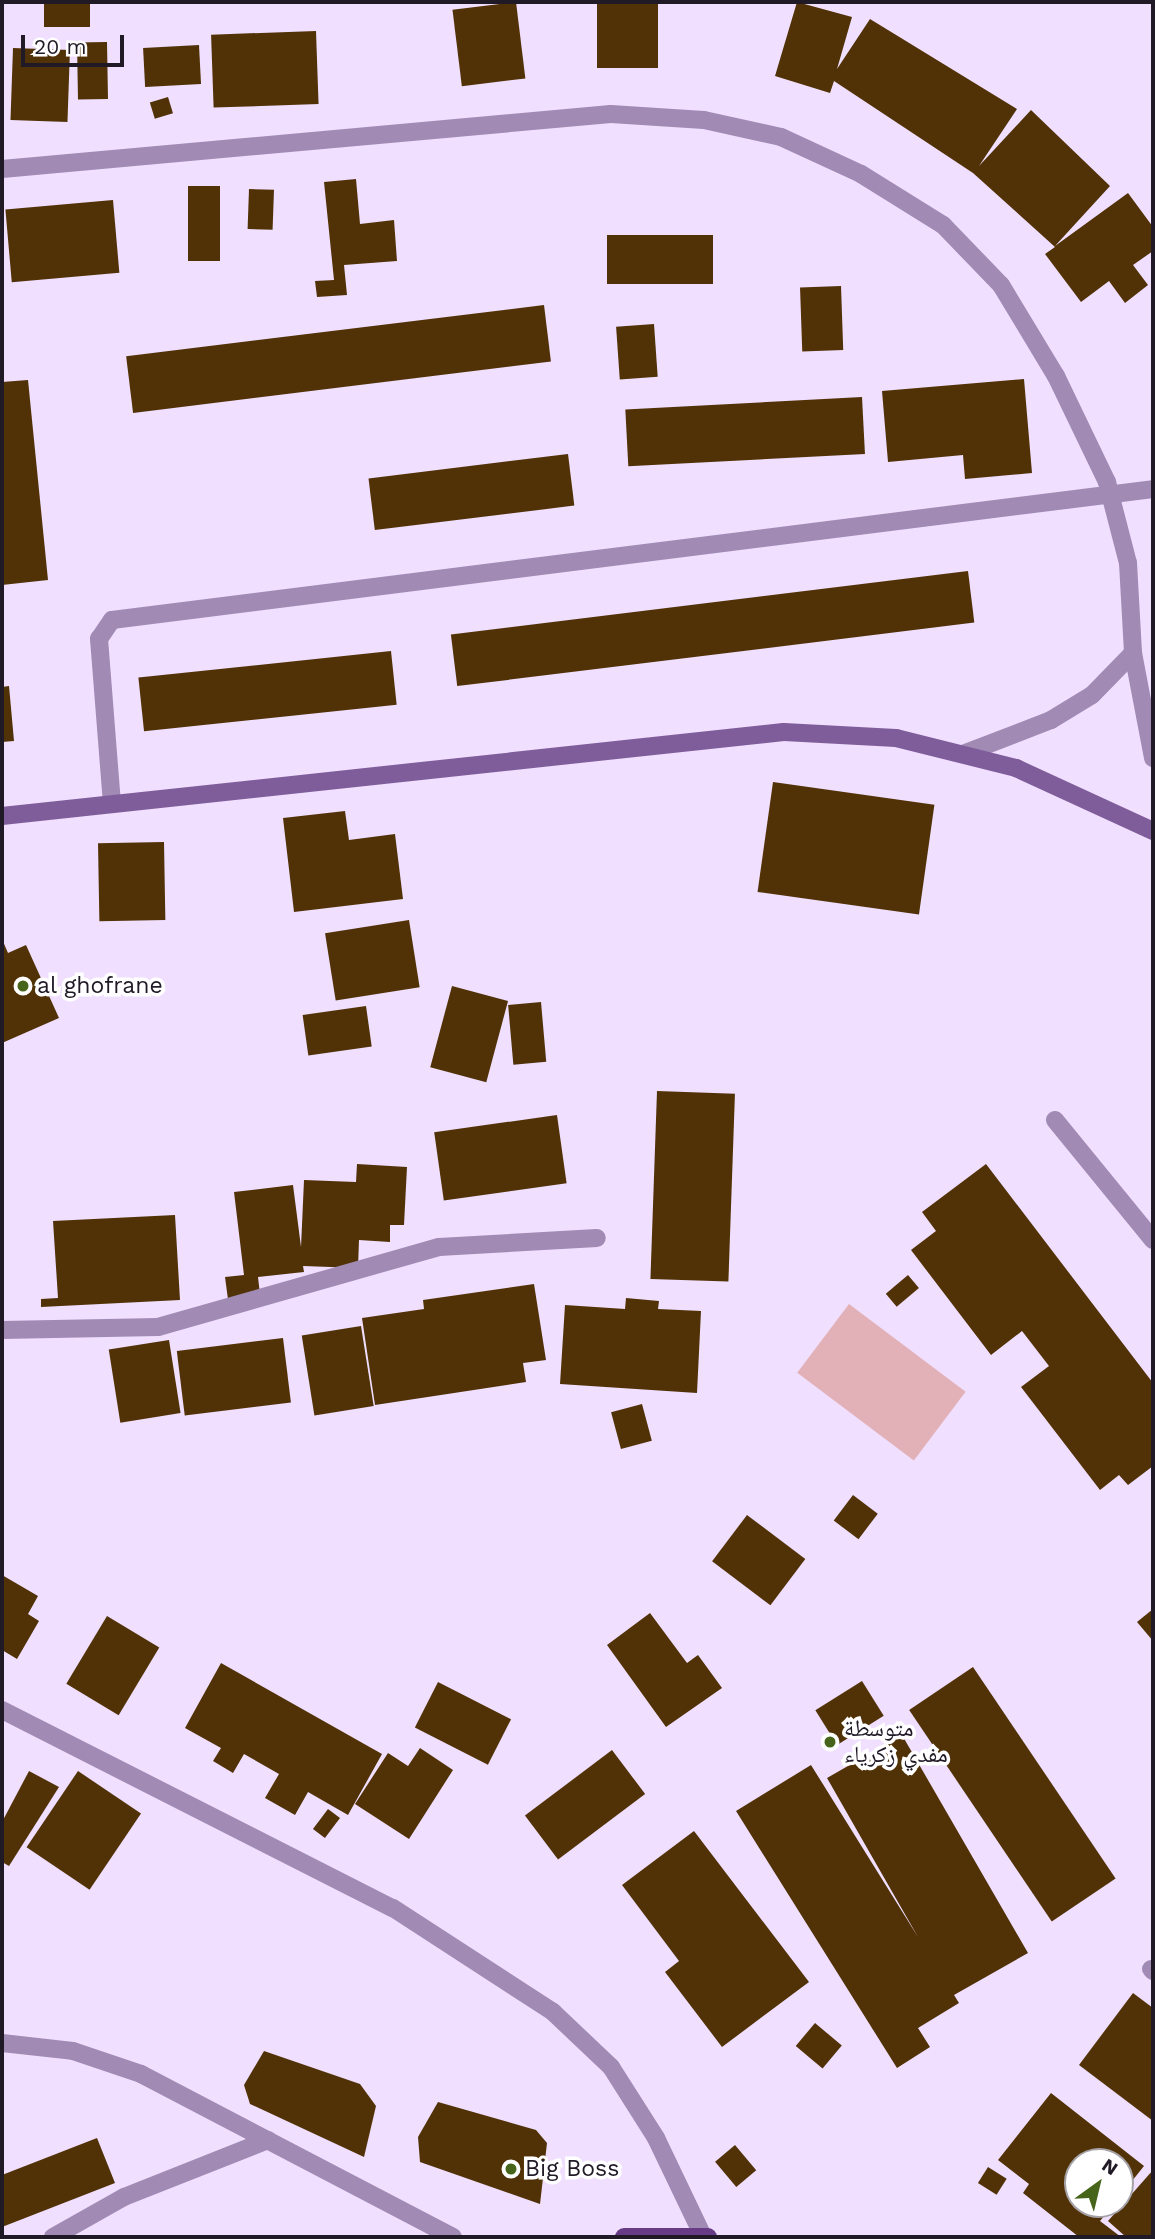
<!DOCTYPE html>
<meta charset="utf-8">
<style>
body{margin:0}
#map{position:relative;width:1155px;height:2239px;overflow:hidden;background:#f0dffe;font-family:"Work Sans","Noto Naskh Arabic",sans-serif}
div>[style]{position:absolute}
.green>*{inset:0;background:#e2b1b8;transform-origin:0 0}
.building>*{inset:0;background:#513207;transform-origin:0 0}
.street>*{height:18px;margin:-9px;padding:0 9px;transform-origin:9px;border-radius:9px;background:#a18ab4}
.secondary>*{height:18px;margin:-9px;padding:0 9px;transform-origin:9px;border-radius:9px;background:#7f5d9a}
.primary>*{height:18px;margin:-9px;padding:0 9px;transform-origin:9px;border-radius:9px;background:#673b86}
.dots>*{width:19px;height:19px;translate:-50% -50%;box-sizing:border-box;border:4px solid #fff;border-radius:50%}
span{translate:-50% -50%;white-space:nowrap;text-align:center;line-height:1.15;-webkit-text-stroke:7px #fff;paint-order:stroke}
.poi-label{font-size:23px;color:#201926}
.left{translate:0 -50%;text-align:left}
.frame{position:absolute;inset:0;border:4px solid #201926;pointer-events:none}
.north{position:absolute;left:1064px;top:2148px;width:70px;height:70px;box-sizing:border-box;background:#fff;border:2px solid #a6a3a8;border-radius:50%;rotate:34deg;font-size:19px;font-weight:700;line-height:28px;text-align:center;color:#201926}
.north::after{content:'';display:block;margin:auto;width:24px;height:32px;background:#46651a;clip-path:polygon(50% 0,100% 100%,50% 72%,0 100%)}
.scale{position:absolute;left:21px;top:35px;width:103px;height:32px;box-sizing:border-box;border:4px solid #201926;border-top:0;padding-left:9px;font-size:21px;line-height:24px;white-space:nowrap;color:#201926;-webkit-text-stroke:5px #fff;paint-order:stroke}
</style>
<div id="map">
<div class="green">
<div style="left:849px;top:1304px;width:146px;height:86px;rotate:37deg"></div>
</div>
<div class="building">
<div style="left:44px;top:2px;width:46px;height:25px"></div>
<div style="left:516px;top:2px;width:77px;height:64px;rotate:83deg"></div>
<div style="left:597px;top:2px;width:61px;height:66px"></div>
<div style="clip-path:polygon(797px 2px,852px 17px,837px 69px,870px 19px,1017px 109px,979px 166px,1031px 110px,1110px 186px,1055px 246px,1128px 193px,1153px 227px,1153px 251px,1133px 265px,1148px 285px,1125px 303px,1109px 281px,1081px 302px,1045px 254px,1055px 247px,973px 173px,834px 81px,830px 93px,775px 76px)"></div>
<div style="left:316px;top:31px;width:73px;height:105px;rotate:88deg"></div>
<div style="left:107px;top:42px;width:57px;height:30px;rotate:89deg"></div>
<div style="left:199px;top:45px;width:39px;height:56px;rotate:87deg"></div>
<div style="left:13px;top:48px;width:57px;height:72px;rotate:2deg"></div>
<div style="left:168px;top:97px;width:17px;height:19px;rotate:73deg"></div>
<div style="clip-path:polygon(356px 179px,360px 224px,394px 220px,397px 261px,344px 265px,347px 295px,317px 297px,315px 281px,334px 280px,324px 182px)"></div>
<div style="left:188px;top:186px;width:32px;height:75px"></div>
<div style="left:249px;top:189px;width:25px;height:40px;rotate:2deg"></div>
<div style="left:113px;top:200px;width:73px;height:108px;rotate:85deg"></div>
<div style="left:607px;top:235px;width:106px;height:49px"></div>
<div style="left:841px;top:286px;width:64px;height:41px;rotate:88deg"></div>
<div style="left:544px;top:305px;width:57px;height:421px;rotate:83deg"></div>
<div style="left:654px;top:324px;width:53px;height:38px;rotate:86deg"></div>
<div style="clip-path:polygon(1024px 379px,1032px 473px,965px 479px,963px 455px,888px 462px,882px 391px)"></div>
<div style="clip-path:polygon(28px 380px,48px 580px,2px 585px,2px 382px)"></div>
<div style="left:862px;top:397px;width:57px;height:237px;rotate:87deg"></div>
<div style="left:568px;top:454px;width:52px;height:201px;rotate:83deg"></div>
<div style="left:968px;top:571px;width:52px;height:521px;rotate:83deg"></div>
<div style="left:391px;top:651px;width:54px;height:254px;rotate:84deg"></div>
<div style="clip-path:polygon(9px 686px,14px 741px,2px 742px,2px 687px)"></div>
<div style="left:773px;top:782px;width:163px;height:111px;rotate:8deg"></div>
<div style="clip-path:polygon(345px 811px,349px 840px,395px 834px,403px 899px,294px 912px,283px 818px)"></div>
<div style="left:164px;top:842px;width:78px;height:66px;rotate:89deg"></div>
<div style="left:409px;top:920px;width:68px;height:85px;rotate:81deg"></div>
<div style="clip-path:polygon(2px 939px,8px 953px,26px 945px,59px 1018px,2px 1043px)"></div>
<div style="left:452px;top:986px;width:58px;height:84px;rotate:15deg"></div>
<div style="left:541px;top:1002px;width:60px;height:33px;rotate:85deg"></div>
<div style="left:366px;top:1006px;width:41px;height:64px;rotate:82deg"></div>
<div style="left:657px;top:1091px;width:78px;height:188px;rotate:2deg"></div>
<div style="left:557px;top:1115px;width:69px;height:124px;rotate:82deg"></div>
<div style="clip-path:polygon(357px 1164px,407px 1167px,404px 1225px,390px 1225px,390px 1242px,359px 1240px,358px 1268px,303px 1266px,304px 1272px,258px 1277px,261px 1303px,229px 1307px,225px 1277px,244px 1275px,234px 1192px,293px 1185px,301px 1247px,304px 1180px,356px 1182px)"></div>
<div style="clip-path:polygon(986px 1164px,1153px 1383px,1153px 1466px,1128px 1485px,1119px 1475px,1100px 1490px,1021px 1387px,1049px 1366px,1022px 1331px,991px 1355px,911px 1250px,936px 1231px,922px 1212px)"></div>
<div style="clip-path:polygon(175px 1215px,180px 1300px,41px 1307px,41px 1299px,58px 1298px,53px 1221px)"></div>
<div style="left:908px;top:1275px;width:17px;height:29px;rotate:50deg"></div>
<div style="clip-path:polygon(534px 1284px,546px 1360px,523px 1363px,526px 1382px,375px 1405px,362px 1318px,424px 1309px,423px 1300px)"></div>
<div style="clip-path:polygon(626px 1298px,659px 1301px,658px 1309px,701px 1311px,697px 1393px,560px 1384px,565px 1305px,625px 1309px)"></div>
<div style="left:361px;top:1326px;width:81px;height:60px;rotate:81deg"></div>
<div style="left:283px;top:1338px;width:65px;height:107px;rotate:83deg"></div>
<div style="left:169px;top:1340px;width:74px;height:61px;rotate:81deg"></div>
<div style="left:642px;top:1404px;width:38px;height:32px;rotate:75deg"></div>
<div style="left:853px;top:1495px;width:31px;height:32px;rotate:37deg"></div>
<div style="left:747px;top:1515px;width:73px;height:58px;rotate:37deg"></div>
<div style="clip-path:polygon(2px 1575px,38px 1596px,28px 1614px,39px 1621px,17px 1659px,2px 1650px)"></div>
<div style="clip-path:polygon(1153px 1609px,1153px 1641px,1137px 1622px)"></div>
<div style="clip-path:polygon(650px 1613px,687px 1663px,698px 1655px,722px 1688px,666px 1727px,607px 1645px)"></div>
<div style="left:107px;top:1616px;width:61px;height:79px;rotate:31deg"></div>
<div style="clip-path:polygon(221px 1663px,382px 1754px,348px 1815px,308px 1792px,295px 1815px,265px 1798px,279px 1774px,244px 1754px,233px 1773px,213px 1761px,221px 1748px,185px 1728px)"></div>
<div style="left:973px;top:1667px;width:255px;height:77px;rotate:56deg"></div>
<div style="left:862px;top:1681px;width:41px;height:55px;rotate:58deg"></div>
<div style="left:438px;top:1682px;width:82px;height:51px;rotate:27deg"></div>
<div style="clip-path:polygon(902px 1735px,1028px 1953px,954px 1995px,959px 2003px,918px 2028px,930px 2047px,897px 2068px,736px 1811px,811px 1765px,918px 1937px,827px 1778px)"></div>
<div style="clip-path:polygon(420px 1748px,453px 1770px,409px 1839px,355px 1804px,388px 1753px,408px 1766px)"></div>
<div style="left:612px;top:1750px;width:55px;height:109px;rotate:53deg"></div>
<div style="clip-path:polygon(29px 1771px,59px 1787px,9px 1866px,2px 1862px,2px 1822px)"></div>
<div style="left:78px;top:1771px;width:76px;height:92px;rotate:34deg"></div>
<div style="left:328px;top:1809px;width:15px;height:25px;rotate:37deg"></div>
<div style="clip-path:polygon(694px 1831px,809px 1982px,722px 2047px,665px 1972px,679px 1961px,622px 1885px)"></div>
<div style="clip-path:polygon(1133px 1993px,1153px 2008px,1153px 2121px,1079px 2065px)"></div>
<div style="left:815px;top:2023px;width:35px;height:30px;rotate:40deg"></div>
<div style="clip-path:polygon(264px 2051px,360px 2084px,376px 2106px,364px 2157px,250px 2104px,244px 2085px)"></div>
<div style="clip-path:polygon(1051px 2093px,1144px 2166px,1120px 2196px,1120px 2162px,1078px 2162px,1078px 2204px,1114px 2204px,1100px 2221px,1121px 2237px,1079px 2237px,1023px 2193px,1029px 2184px,998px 2160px)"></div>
<div style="clip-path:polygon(438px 2102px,536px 2130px,547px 2143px,540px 2204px,420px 2162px,418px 2137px)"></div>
<div style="clip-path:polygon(97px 2138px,115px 2183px,2px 2227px,2px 2175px)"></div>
<div style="left:735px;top:2145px;width:33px;height:26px;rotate:50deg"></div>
<div style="left:988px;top:2167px;width:22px;height:19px;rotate:32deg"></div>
<div style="clip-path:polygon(1153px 2170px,1153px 2237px,1126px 2237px,1108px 2221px)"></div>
</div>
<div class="street">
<div style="left:2px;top:169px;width:611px;rotate:-5.16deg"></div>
<div style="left:611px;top:114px;width:93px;rotate:3.7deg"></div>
<div style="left:704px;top:120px;width:79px;rotate:12.4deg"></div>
<div style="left:781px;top:137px;width:88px;rotate:24.8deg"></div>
<div style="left:861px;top:174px;width:97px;rotate:31.9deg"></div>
<div style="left:943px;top:225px;width:83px;rotate:46deg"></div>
<div style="left:1001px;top:285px;width:106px;rotate:58.9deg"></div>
<div style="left:1056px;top:376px;width:118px;rotate:64.3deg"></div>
<div style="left:1107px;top:482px;width:84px;rotate:75.5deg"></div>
<div style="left:1128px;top:563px;width:90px;rotate:86.8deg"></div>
<div style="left:963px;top:754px;width:94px;rotate:-21.1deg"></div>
<div style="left:1051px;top:720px;width:48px;rotate:-31.4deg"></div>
<div style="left:1092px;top:695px;width:59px;rotate:-45.7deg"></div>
<div style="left:1133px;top:653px;width:107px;rotate:79.2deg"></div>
<div style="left:112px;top:804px;width:166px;rotate:-94.5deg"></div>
<div style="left:99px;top:639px;width:23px;rotate:-56deg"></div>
<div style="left:112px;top:620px;width:1049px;rotate:-7.17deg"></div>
<div style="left:1055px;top:1120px;width:155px;rotate:50.8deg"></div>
<div style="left:2px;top:1330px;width:156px;rotate:-1.1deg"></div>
<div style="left:158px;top:1327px;width:292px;rotate:-15.9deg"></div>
<div style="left:439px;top:1247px;width:158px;rotate:-3.3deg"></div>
<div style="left:2px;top:1710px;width:438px;rotate:26.9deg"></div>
<div style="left:393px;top:1908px;width:191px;rotate:33deg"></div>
<div style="left:553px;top:2012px;width:80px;rotate:43.5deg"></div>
<div style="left:611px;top:2067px;width:84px;rotate:57.6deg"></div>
<div style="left:656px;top:2138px;width:109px;rotate:64.4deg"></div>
<div style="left:1151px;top:1969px;width:3px;rotate:45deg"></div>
<div style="left:2px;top:2043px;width:71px;rotate:6.4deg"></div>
<div style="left:73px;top:2051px;width:72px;rotate:18.7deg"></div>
<div style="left:141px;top:2074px;width:352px;rotate:27.6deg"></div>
<div style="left:53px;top:2237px;width:81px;rotate:-29.4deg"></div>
<div style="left:124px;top:2197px;width:155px;rotate:-21.6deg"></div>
</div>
<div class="secondary">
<div style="left:2px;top:816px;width:786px;rotate:-6.13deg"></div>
<div style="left:784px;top:732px;width:112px;rotate:3.1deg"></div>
<div style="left:896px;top:738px;width:124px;rotate:14deg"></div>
<div style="left:1016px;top:768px;width:151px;rotate:24.7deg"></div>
</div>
<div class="primary">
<div style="left:624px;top:2237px;width:84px"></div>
</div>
<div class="dots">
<div style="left:23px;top:986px;background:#46651a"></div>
<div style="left:830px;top:1742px;background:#46651a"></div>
<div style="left:511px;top:2169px;background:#46651a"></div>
</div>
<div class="poi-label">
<span class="left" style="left:37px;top:986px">al ghofrane</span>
<span class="left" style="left:844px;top:1742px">متوسطة<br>مفدي زكرياء</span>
<span class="left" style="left:525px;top:2169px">Big Boss</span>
</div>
<div class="frame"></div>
<div class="north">N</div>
<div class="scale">20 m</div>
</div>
